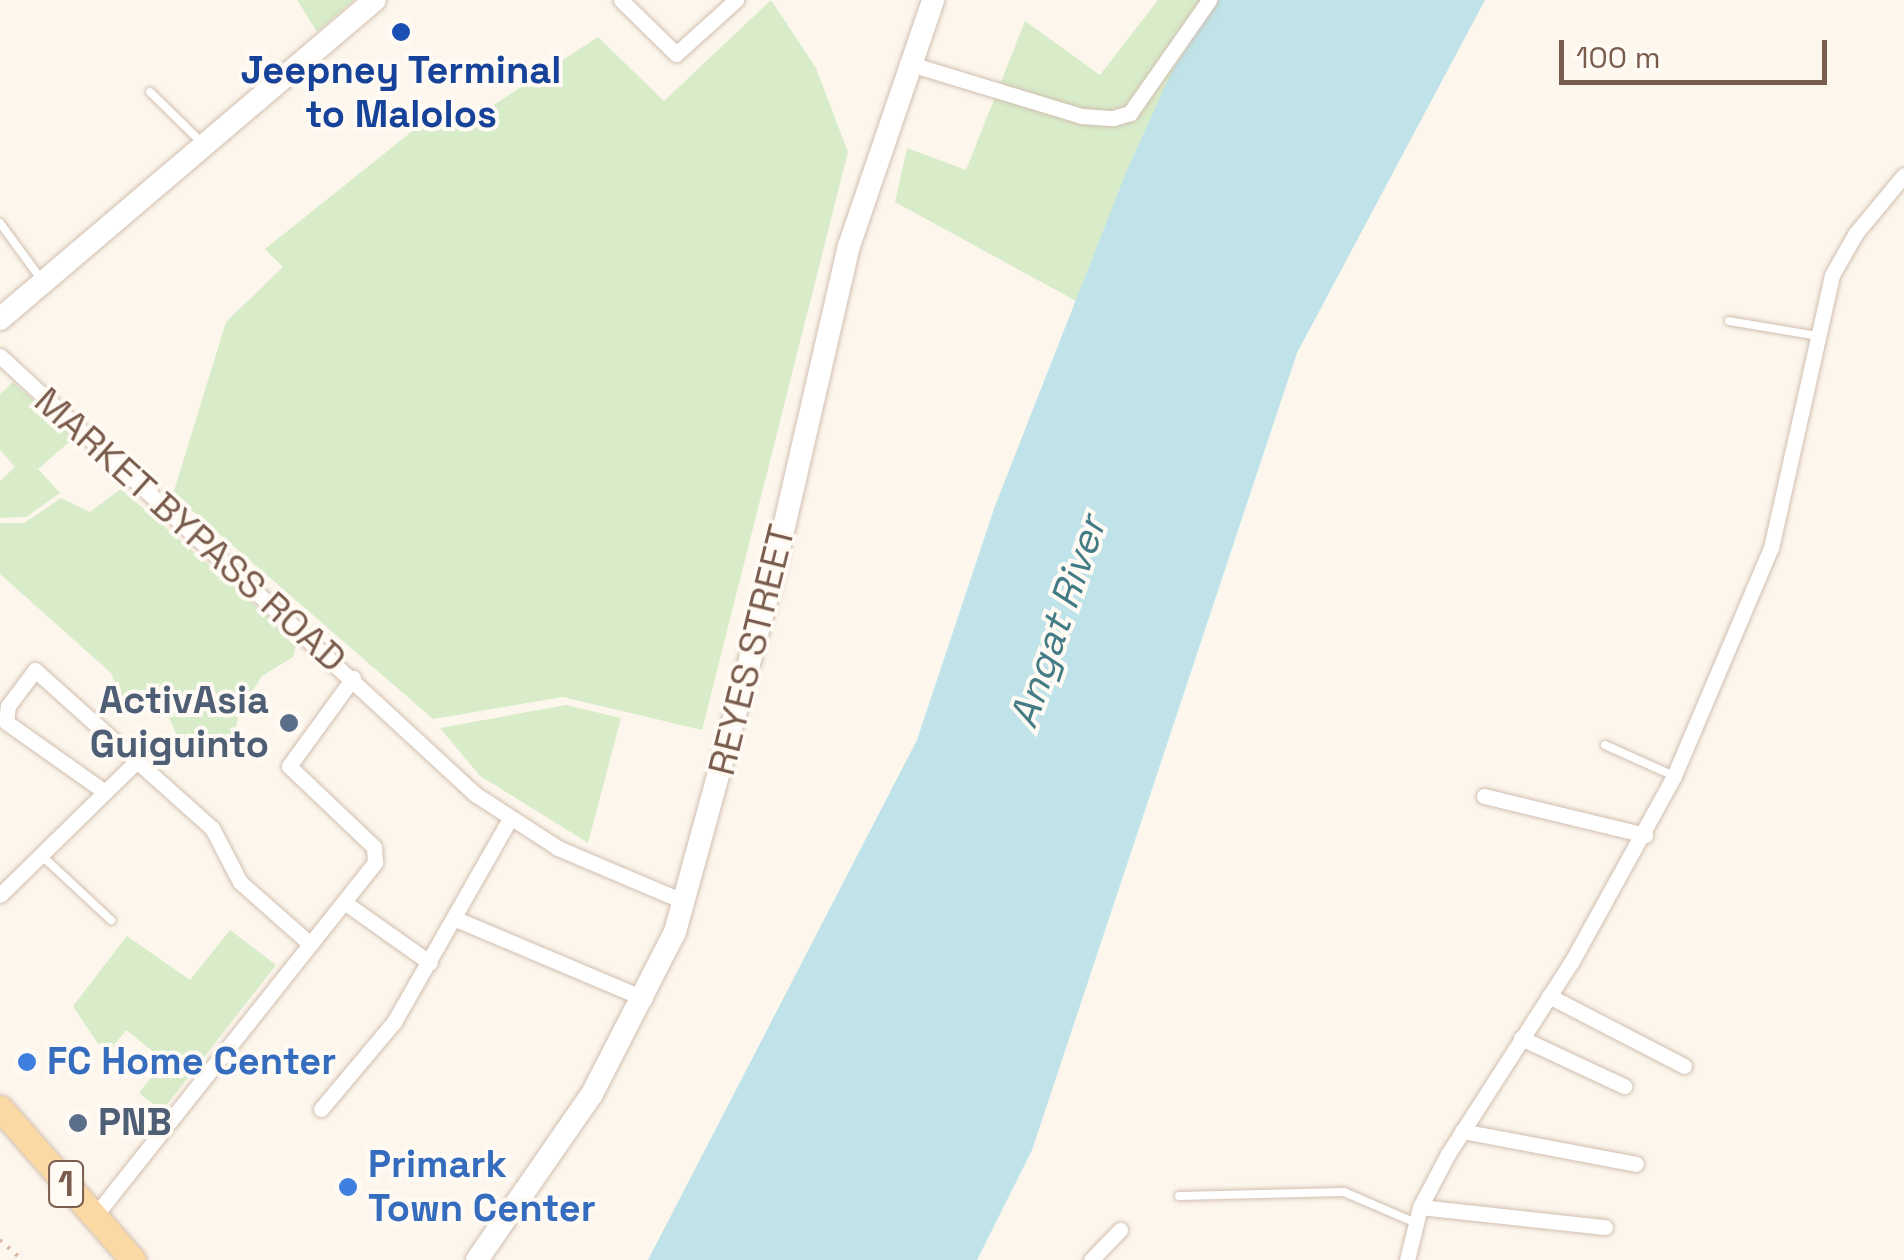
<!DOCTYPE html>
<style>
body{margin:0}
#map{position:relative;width:1904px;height:1260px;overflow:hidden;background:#fdf6ec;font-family:"Space Grotesk",sans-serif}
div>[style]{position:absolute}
.green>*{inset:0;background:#d8ecc9}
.water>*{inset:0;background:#bfe3e8}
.path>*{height:4px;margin-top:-2px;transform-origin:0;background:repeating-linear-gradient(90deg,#d9b8a5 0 2.5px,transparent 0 10.5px)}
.roads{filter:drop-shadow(0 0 2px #d1beb0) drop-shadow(0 0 2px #d1beb0)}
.lane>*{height:8px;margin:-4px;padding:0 4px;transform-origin:4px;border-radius:4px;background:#fff}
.street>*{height:15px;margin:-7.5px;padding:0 7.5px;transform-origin:7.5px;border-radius:7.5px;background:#fff}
.secondary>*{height:22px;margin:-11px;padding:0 11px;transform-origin:11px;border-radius:11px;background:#fff}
.primary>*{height:25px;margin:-12.5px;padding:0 12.5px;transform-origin:12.5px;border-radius:12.5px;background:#fbd9a5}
.dots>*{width:28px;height:28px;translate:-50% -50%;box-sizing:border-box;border:5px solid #fffaf3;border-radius:50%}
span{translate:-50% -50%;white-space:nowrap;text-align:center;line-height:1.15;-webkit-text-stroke:8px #fffaf3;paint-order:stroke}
.shield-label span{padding:2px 8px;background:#fffaf3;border:2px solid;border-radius:8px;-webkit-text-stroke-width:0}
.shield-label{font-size:35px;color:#7a5c4d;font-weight:700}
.transit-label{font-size:38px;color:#164399;font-weight:700}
.street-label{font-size:38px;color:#7a5c4d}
.service-label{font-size:38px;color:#4e5e75;font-weight:700}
.right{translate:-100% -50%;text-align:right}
.left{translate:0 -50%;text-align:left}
.shop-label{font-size:38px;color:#366cbe;font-weight:700}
.water-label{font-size:40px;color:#437c86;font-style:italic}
.scale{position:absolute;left:1559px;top:40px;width:268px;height:45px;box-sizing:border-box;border:5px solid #7a5c4d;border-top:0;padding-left:12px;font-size:30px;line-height:35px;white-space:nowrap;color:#7a5c4d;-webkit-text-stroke:8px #fffaf3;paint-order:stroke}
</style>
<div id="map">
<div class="green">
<div style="clip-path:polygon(297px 0,354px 0,317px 32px)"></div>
<div style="clip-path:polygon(771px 0,816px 68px,848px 152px,702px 730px,563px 697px,433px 719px,173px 494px,226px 322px,283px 267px,265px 249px,430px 117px,489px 108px,598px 37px,664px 101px)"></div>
<div style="clip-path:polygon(1158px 0,1217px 0,1173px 69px,1076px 301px,895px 202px,907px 148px,966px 170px,1025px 21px,1100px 75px)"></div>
<div style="clip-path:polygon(13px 382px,75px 437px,38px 469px,60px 493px,26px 517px,0 518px,0 481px,15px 467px,0 450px,0 394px)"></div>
<div style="clip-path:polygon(121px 489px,297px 642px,293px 657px,262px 676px,240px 710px,233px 739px,210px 757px,177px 736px,163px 703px,145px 695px,122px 699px,111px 673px,0 574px,0 523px,24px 523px,61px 498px,90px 512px)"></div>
<div style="clip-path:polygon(566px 705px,621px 718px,588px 843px,480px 776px,440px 728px)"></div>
<div style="clip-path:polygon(230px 930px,276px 965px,162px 1111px,139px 1093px,164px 1060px,126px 1030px,106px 1056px,73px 1006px,127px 936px,190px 980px)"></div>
</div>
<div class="water">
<div style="clip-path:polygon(1217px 0,1485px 0,1297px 353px,1032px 1150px,977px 1260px,648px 1260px,917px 740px,995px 506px,1127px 170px,1173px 69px)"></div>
</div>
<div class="path">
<div style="left:0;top:1240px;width:30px;rotate:42deg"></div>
</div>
<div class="roads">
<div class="lane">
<div style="left:150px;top:92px;width:71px;rotate:44.4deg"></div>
<div style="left:0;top:223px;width:69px;rotate:53.8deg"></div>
<div style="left:1729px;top:321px;width:90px;rotate:9.6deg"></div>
<div style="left:1605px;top:745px;width:76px;rotate:24.2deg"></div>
<div style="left:41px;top:855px;width:96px;rotate:42.9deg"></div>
<div style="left:1179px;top:1196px;width:165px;rotate:-1.4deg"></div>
<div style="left:1344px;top:1192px;width:78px;rotate:23.3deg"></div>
</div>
<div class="street">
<div style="left:621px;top:0;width:77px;rotate:44.5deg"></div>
<div style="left:676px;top:54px;width:81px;rotate:-42deg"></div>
<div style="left:907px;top:63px;width:182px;rotate:16.9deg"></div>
<div style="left:1081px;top:116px;width:32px;rotate:4deg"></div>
<div style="left:1113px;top:118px;width:18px;rotate:-16deg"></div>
<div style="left:1130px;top:113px;width:138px;rotate:-55deg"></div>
<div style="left:0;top:356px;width:646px;rotate:42.68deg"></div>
<div style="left:475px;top:794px;width:99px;rotate:33deg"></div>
<div style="left:558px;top:848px;width:136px;rotate:23deg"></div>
<div style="left:105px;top:792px;width:121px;rotate:-144.7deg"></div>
<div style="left:6px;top:722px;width:16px;rotate:-83deg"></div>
<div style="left:8px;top:706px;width:45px;rotate:-53.1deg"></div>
<div style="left:35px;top:670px;width:237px;rotate:41.8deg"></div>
<div style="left:212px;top:828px;width:61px;rotate:62.6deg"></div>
<div style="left:240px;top:882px;width:92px;rotate:41.5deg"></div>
<div style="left:1484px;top:796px;width:166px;rotate:13.6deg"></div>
<div style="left:0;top:895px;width:193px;rotate:-44.4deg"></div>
<div style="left:344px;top:902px;width:105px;rotate:35.3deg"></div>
<div style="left:456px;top:919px;width:205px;rotate:22.9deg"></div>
<div style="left:1549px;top:996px;width:152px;rotate:27.4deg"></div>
<div style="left:1521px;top:1038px;width:114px;rotate:25deg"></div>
<div style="left:321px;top:1109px;width:114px;rotate:-50deg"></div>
<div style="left:394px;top:1022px;width:234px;rotate:-60.3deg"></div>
<div style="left:1462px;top:1131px;width:177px;rotate:10.7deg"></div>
<div style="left:1420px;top:1207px;width:186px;rotate:6.2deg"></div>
<div style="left:94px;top:1217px;width:453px;rotate:-51.6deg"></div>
<div style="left:375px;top:862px;width:15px;rotate:-94deg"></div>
<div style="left:374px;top:847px;width:117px;rotate:-136.4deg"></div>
<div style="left:289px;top:766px;width:109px;rotate:-54deg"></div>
<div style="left:1091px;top:1260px;width:42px;rotate:-46deg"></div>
<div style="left:1407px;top:1260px;width:55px;rotate:-76.2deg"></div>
<div style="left:1420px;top:1207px;width:60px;rotate:-62.2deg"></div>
<div style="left:1448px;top:1154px;width:229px;rotate:-57.3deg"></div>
<div style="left:1572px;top:961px;width:211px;rotate:-61.1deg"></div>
<div style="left:1674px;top:776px;width:248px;rotate:-67deg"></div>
<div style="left:1771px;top:548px;width:280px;rotate:-77.4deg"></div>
<div style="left:1832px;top:275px;width:48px;rotate:-60.3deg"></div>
<div style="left:1856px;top:233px;width:75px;rotate:-50.4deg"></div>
</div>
<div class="secondary">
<div style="left:0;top:319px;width:492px;rotate:-40.4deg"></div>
<div style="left:477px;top:1260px;width:202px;rotate:-55.3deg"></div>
<div style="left:592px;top:1094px;width:182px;rotate:-62.9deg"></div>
<div style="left:675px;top:932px;width:366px;rotate:-74.6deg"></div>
<div style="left:772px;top:579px;width:342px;rotate:-77deg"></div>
<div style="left:849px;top:246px;width:260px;rotate:-71.1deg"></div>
</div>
<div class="primary">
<div style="left:0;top:1108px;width:202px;rotate:48.8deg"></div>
</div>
</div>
<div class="dots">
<div style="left:401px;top:32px;background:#1a4fb4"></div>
<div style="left:289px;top:723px;background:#5c6f8a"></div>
<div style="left:27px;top:1062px;background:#3f7fe0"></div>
<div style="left:78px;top:1123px;background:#5c6f8a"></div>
<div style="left:348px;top:1187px;background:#3f7fe0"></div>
</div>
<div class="shield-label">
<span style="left:66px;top:1184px">1</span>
</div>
<div class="transit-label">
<span style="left:401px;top:93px">Jeepney Terminal<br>to Malolos</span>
</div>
<div class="street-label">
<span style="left:190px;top:530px;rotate:42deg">MARKET BYPASS ROAD</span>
<span style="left:752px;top:650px;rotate:-76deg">REYES STREET</span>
</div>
<div class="service-label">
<span class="right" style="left:269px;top:723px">ActivAsia<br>Guiguinto</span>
<span class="left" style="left:98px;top:1123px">PNB</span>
</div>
<div class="shop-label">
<span class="left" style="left:47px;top:1062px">FC Home Center</span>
<span class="left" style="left:368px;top:1187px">Primark<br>Town Center</span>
</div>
<div class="water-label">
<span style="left:1058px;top:622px;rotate:-71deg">Angat River</span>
</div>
<div class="scale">100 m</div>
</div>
